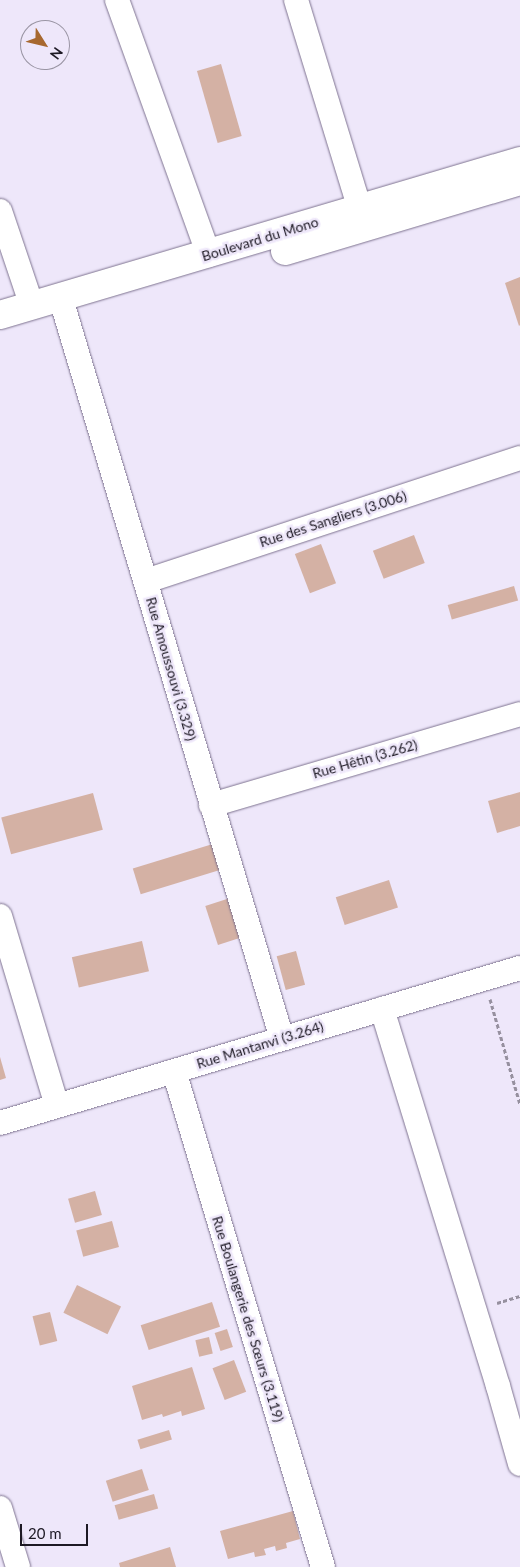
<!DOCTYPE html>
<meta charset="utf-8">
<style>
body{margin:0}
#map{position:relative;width:520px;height:1567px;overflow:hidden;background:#eee7fa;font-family:Lato,sans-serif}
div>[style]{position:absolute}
.building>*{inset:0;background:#d4b1a4;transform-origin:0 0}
.path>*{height:3px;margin-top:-1.5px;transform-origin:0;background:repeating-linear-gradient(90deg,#96909f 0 4px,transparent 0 6.5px)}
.roads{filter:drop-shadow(0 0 1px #7e7390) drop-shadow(0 0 1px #7e7390)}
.minor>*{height:24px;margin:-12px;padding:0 12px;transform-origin:12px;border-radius:12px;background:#fff}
.major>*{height:28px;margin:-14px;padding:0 14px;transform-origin:14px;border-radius:14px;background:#fff}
span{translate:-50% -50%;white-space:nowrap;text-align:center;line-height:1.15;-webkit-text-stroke:5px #eee7fa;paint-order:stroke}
.street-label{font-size:14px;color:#1d1924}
.north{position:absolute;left:20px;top:20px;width:50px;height:50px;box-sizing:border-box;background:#eee7fa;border:1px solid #9a95a4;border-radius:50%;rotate:126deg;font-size:14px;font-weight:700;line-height:20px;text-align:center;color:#1d1924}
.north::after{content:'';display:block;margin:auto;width:18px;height:22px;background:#a7682f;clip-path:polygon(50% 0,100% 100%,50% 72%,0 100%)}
.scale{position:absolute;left:20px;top:1524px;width:68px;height:22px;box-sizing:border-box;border:2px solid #1d1924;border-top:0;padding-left:6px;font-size:15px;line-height:18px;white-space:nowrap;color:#1d1924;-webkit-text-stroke:4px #eee7fa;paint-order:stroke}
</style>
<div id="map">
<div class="building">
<div style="left:221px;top:64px;width:75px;height:25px;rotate:74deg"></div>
<div style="clip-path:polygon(520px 277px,520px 325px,519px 326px,505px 283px)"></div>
<div style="left:414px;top:535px;width:30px;height:44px;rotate:69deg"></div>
<div style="left:321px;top:544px;width:42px;height:28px;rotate:69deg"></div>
<div style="left:514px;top:586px;width:15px;height:69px;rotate:74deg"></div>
<div style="clip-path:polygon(520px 792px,520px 826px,497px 833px,488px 801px)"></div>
<div style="left:93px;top:793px;width:38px;height:95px;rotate:75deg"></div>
<div style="left:216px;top:843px;width:27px;height:87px;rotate:73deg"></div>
<div style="left:389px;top:880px;width:29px;height:56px;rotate:72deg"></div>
<div style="left:230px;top:898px;width:41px;height:26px;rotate:72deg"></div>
<div style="left:142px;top:941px;width:31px;height:72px;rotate:77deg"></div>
<div style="left:296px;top:951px;width:35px;height:20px;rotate:75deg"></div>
<div style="clip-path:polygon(0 1057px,6px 1078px,0 1080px)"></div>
<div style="left:95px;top:1191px;width:25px;height:28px;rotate:74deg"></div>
<div style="left:112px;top:1221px;width:27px;height:37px;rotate:75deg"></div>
<div style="left:77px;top:1285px;width:49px;height:31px;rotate:26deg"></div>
<div style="left:212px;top:1302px;width:26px;height:75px;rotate:72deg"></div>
<div style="left:50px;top:1312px;width:30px;height:18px;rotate:76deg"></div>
<div style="left:227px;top:1329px;width:19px;height:13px;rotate:72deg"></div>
<div style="left:209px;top:1337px;width:17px;height:14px;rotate:77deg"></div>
<div style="left:234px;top:1360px;width:34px;height:23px;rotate:69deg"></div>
<div style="clip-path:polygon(192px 1367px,205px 1409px,182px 1416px,181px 1411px,163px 1417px,162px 1414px,142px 1420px,132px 1386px)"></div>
<div style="left:169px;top:1430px;width:10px;height:33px;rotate:73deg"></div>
<div style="left:142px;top:1469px;width:22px;height:38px;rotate:72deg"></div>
<div style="left:154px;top:1494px;width:15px;height:41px;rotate:74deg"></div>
<div style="clip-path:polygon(293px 1511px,300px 1539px,286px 1543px,287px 1548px,276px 1551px,275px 1546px,264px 1549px,266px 1555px,255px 1557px,254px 1552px,228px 1559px,220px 1531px)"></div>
<div style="clip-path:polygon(170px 1547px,176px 1567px,120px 1567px,119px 1563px)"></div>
</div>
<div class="path">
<div style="left:490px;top:999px;width:109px;rotate:74.1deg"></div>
<div style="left:497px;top:1303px;width:24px;rotate:-17deg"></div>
</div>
<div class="roads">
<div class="minor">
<div style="left:117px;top:0;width:271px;rotate:70.2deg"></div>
<div style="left:296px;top:0;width:219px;rotate:73deg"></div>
<div style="left:0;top:211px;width:100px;rotate:71.4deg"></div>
<div style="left:61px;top:299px;width:772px;rotate:73.37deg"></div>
<div style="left:146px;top:581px;width:394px;rotate:-18.2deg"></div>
<div style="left:211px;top:805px;width:322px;rotate:-16.4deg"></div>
<div style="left:0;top:916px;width:198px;rotate:73.3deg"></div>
<div style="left:382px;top:1009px;width:394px;rotate:72.9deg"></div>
<div style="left:498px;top:1386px;width:81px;rotate:74.2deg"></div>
<div style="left:174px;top:1071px;width:518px;rotate:73.28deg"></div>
<div style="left:0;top:1123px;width:543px;rotate:-16.6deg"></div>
<div style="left:0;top:1508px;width:62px;rotate:73deg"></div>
</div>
<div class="major">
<div style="left:285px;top:251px;width:245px;rotate:-16.6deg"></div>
<div style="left:0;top:315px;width:542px;rotate:-16.5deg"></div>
</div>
</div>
<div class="street-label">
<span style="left:260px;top:239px;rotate:-17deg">Boulevard du Mono</span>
<span style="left:333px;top:519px;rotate:-18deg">Rue des Sangliers (3.006)</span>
<span style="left:171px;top:669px;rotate:74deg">Rue Amoussouvi (3.329)</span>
<span style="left:365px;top:759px;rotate:-16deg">Rue Hêtin (3.262)</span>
<span style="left:260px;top:1045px;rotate:-17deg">Rue Mantanvi (3.264)</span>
<span style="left:248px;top:1319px;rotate:73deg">Rue Boulangerie des Sœurs (3.119)</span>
</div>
<div class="north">N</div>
<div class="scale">20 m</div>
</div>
